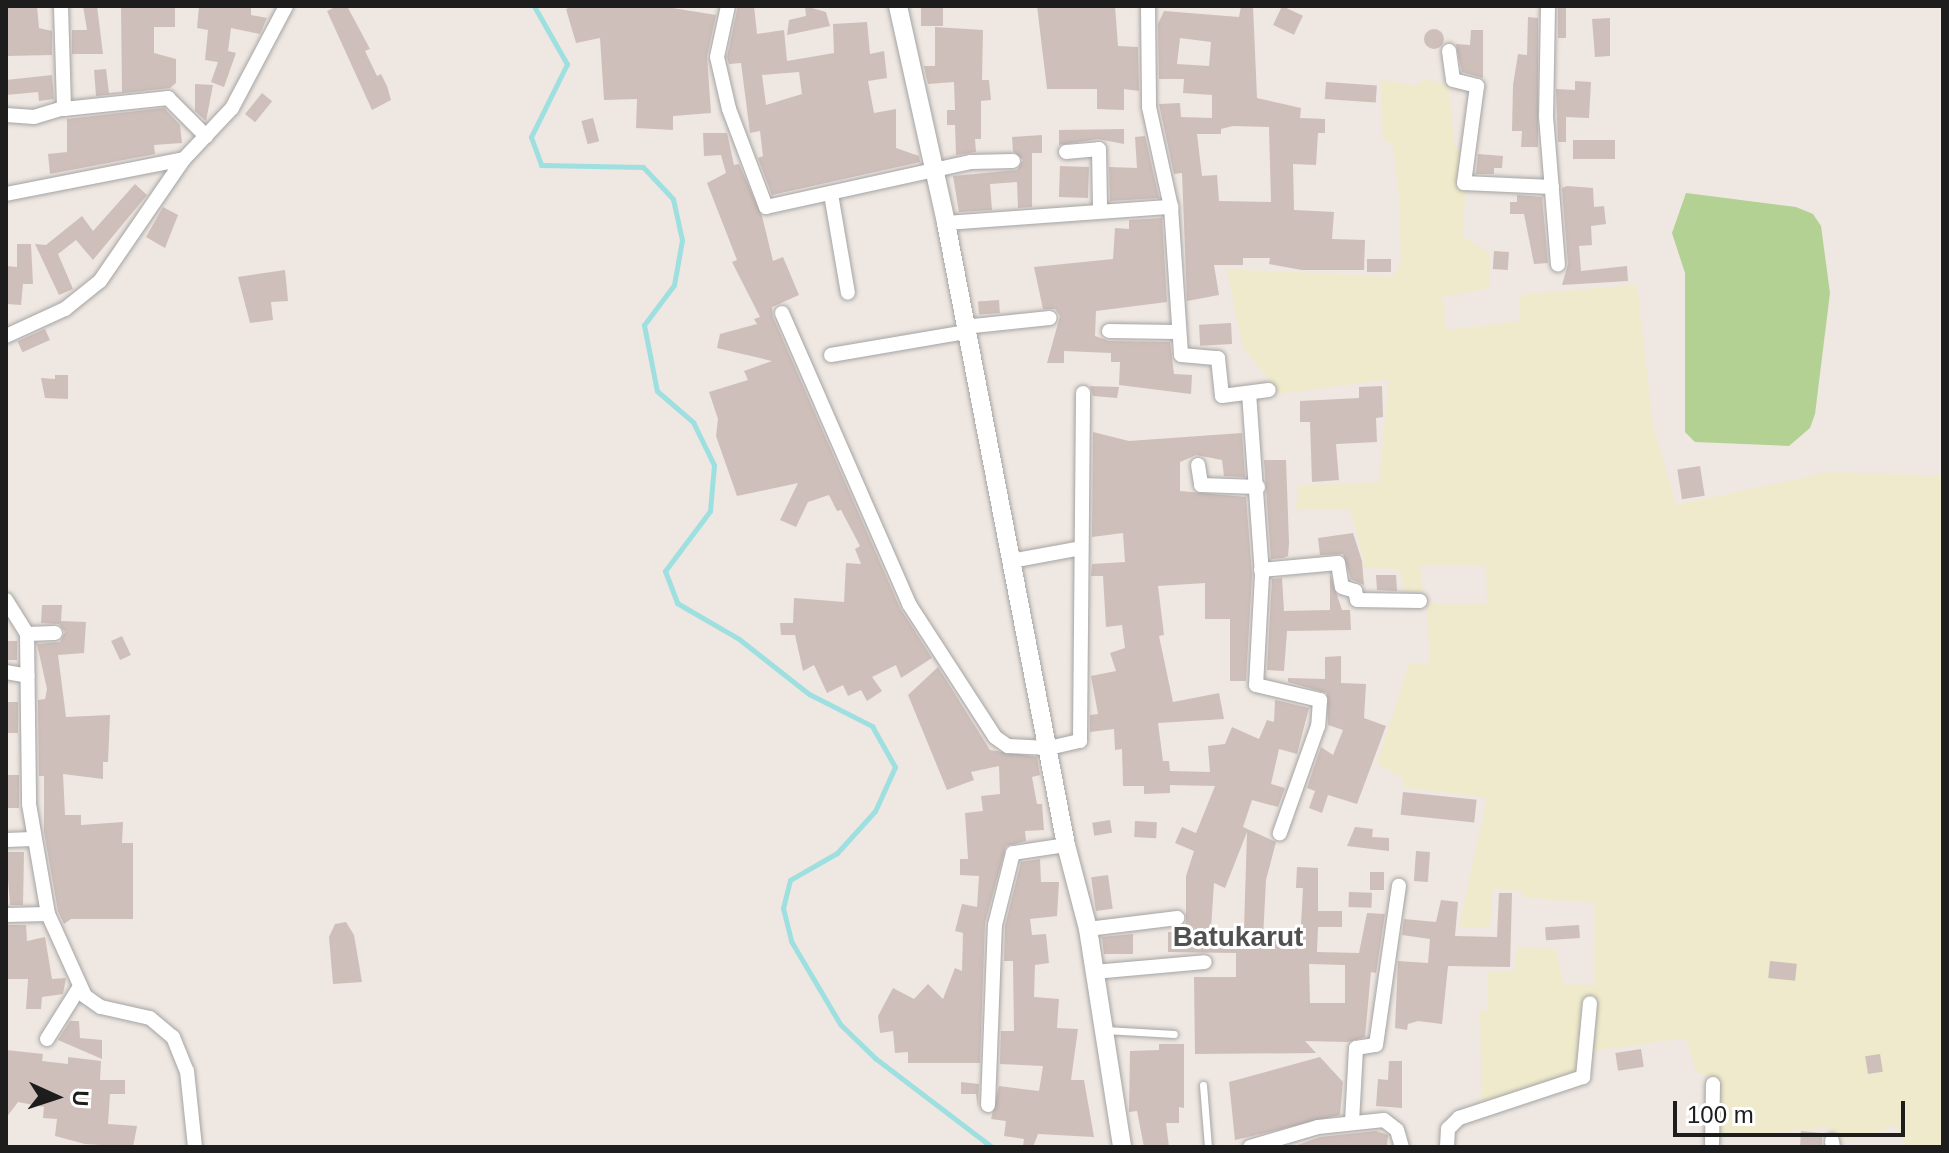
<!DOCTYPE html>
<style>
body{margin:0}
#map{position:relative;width:1949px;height:1153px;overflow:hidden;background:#efe7e1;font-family:Arial,sans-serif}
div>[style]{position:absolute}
.farmland>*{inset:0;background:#efeacb}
.forest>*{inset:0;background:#b3d193}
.stream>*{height:5px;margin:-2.5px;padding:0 2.5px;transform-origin:2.5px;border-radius:2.5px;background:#9edfe0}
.building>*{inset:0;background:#cfbfba;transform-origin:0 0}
.round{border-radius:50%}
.roads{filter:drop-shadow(0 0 2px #a4a4a4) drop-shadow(0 0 2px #a4a4a4)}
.service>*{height:7px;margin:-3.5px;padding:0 3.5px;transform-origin:3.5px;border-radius:3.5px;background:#fff}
.minor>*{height:14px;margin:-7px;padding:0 7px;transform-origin:7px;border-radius:7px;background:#fff}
.tertiary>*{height:18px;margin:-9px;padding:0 9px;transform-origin:9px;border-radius:9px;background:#fff}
span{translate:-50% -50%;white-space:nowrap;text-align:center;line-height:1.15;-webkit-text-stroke:6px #fff;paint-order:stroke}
.quarter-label{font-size:28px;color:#505050;font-weight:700}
.frame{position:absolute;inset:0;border:8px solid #1d1d1d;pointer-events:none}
.north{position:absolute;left:16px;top:1057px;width:80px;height:80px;-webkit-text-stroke:6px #fff;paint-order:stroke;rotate:93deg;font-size:22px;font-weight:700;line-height:32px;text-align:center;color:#1d1d1d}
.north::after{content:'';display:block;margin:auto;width:28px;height:36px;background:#1d1d1d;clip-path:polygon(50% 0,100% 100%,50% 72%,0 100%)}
.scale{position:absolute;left:1673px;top:1101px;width:232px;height:36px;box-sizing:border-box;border:4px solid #1d1d1d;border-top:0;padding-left:10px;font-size:24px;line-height:28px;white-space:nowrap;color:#1d1d1d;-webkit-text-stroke:6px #fff;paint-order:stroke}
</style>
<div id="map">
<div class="farmland">
<div style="clip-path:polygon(1425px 79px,1448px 86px,1455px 146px,1468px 161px,1462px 236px,1489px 253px,1490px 288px,1442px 297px,1446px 330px,1519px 321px,1520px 296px,1526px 294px,1637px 285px,1653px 425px,1676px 505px,1831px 472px,1943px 476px,1943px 1147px,1906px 1147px,1896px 1124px,1872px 1136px,1839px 1141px,1828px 1127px,1715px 1139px,1715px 1078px,1696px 1072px,1686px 1038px,1590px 1051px,1587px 1074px,1482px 1103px,1480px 1012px,1488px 1009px,1488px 972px,1514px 972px,1517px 947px,1556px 949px,1563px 984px,1594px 985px,1595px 903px,1523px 897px,1522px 891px,1493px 888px,1490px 927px,1459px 928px,1487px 798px,1404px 787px,1403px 778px,1377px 764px,1409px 664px,1430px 664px,1427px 604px,1487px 604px,1486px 565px,1420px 565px,1423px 592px,1405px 592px,1400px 569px,1365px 568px,1351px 510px,1296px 510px,1298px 486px,1379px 482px,1389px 379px,1279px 394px,1242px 345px,1227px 269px,1393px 277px,1401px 263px,1399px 196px,1393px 145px,1383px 138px,1381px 80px,1416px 86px)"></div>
</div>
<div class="forest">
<div style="clip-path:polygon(1686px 193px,1796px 207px,1813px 214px,1821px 226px,1830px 293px,1815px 414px,1810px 428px,1789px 446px,1695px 442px,1685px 432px,1685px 273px,1672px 233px)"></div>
</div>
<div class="stream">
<div style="left:534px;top:6px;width:67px;rotate:60.4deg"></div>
<div style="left:567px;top:64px;width:81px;rotate:116.3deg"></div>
<div style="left:531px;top:137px;width:30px;rotate:70deg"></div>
<div style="left:541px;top:165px;width:102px;rotate:1.1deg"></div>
<div style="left:643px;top:167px;width:44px;rotate:46.8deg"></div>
<div style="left:673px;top:199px;width:42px;rotate:77.6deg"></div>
<div style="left:682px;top:240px;width:46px;rotate:100.1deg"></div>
<div style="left:674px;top:285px;width:50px;rotate:126.9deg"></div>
<div style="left:644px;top:325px;width:67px;rotate:78.9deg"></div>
<div style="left:657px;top:391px;width:48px;rotate:40.7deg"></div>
<div style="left:693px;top:422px;width:48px;rotate:64deg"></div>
<div style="left:714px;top:465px;width:46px;rotate:95deg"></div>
<div style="left:710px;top:511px;width:75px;rotate:126.9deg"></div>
<div style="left:665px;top:571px;width:34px;rotate:69deg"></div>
<div style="left:677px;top:603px;width:72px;rotate:30.1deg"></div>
<div style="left:739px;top:639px;width:89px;rotate:38.2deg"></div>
<div style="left:809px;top:694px;width:71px;rotate:26.9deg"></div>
<div style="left:872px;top:726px;width:47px;rotate:60.7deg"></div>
<div style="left:895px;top:767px;width:48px;rotate:114.4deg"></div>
<div style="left:875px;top:811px;width:57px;rotate:132.1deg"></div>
<div style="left:837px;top:853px;width:54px;rotate:150.1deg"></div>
<div style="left:790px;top:880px;width:29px;rotate:104deg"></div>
<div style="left:783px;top:908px;width:34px;rotate:76deg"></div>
<div style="left:791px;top:941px;width:96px;rotate:59.4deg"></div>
<div style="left:840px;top:1024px;width:49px;rotate:44.2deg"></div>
<div style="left:875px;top:1058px;width:147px;rotate:37.3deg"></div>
</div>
<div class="building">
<div style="clip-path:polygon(6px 6px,37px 6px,39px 28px,52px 31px,52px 55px,6px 56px)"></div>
<div style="clip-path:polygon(83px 6px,97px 6px,103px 54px,72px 54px,72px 30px,87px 30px)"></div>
<div style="clip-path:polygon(121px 6px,175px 6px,175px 27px,154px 27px,154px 53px,176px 59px,176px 83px,170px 88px,96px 96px,94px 70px,106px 69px,109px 93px,122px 92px)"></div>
<div style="clip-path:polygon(199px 6px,251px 6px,251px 15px,267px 18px,260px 34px,231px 28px,228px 51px,236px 53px,224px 87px,211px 82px,218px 62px,205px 60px,208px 30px,197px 28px)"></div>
<div style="clip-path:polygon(337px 6px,347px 6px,370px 49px,365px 51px,377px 76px,381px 74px,387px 86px,391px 100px,372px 110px,327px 11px)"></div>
<div style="clip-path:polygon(574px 6px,660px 6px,716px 15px,707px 56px,711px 113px,673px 116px,673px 130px,636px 128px,637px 99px,604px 100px,600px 38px,576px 43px,566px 9px)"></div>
<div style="clip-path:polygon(evenodd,738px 6px,754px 6px,757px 34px,784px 30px,787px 61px,834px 53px,833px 24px,867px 22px,870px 54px,884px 51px,887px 78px,868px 81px,874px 113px,896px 109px,896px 148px,919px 156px,920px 162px,772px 195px,758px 158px,763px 156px,760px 131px,750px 133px,741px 63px,729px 64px,727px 57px,738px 6px,799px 72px,802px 94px,766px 105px,762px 75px,799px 72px)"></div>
<div style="clip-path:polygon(805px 6px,826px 12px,830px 26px,787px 35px,789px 20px,806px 16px)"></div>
<div style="left:921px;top:6px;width:22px;height:20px"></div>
<div style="clip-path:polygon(1037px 6px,1115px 6px,1118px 46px,1138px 47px,1139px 91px,1124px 89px,1124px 110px,1097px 109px,1097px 89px,1047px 89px)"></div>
<div style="clip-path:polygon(evenodd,1241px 6px,1253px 6px,1257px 98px,1301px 108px,1300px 118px,1325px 119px,1325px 133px,1318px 133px,1316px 165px,1293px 164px,1294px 210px,1334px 212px,1332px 239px,1365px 240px,1364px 270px,1302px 270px,1269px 264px,1270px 258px,1243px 258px,1243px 265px,1214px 265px,1219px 295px,1187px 301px,1182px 173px,1174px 174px,1159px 104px,1180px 103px,1181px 117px,1212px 118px,1212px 95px,1183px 93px,1184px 79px,1159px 79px,1158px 24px,1164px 11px,1239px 17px,1241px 6px,1180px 38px,1211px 42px,1209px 66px,1177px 64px,1180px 38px,1241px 6px,1233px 126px,1269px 127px,1271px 202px,1219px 201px,1217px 175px,1202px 176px,1197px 134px,1221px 134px,1221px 129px,1233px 126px)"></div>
<div style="left:1282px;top:6px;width:23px;height:21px;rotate:25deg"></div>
<div style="left:1558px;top:6px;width:8px;height:32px"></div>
<div style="clip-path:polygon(1528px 17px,1538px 18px,1538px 147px,1521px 147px,1522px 131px,1512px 131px,1513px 85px,1518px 54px,1527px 55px)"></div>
<div style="clip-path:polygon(1610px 18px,1610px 56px,1595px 57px,1592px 19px)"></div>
<div style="clip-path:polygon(935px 27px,983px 30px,982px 80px,989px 80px,991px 100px,981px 101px,981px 139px,975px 139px,976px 152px,956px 155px,955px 125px,947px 125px,947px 110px,955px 110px,954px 82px,928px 84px,924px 66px,935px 66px)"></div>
<div class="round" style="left:1424px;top:29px;width:20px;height:20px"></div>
<div style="clip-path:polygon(1471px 30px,1483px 30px,1483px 78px,1462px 72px,1456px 44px,1470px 45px)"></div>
<div style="clip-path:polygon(52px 75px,54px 99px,39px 101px,38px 92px,6px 95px,6px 80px)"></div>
<div style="clip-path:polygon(1575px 81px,1591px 82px,1589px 118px,1566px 117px,1566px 142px,1558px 142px,1556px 89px,1575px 90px)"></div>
<div style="left:1326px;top:82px;width:51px;height:17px;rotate:4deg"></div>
<div style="clip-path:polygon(195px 84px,213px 85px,206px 121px,195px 111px)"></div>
<div style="left:262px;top:93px;width:13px;height:27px;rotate:39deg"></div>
<div style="clip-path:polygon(164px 108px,180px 125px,182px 143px,154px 145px,155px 154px,50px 174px,48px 154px,67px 152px,67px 119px)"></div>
<div style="left:593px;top:118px;width:24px;height:12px;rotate:75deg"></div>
<div style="clip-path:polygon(1124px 129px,1124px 144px,1098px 139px,1059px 145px,1059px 130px)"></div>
<div style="clip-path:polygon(703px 133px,727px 133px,734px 165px,739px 164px,762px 216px,773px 261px,783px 257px,799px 295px,772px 307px,773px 317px,900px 608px,932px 658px,901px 678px,896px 665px,872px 677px,882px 691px,867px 701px,861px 690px,848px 696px,843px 685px,827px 693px,814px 665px,803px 671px,795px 635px,781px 635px,780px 623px,793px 623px,794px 598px,844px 602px,846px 563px,861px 564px,855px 549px,860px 546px,841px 510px,837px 511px,829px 495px,808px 502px,796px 527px,780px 520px,798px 483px,737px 496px,716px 436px,718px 419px,709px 392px,748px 380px,744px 371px,772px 361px,717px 348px,720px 334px,757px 324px,754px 319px,760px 317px,732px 262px,737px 260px,707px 183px,726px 173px,721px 155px,704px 156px)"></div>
<div style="clip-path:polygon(1042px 135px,1042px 153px,1032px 153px,1032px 207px,1018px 208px,1017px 182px,990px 184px,992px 210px,959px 212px,953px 176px,1017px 170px,1023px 160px,1013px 151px,1012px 137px)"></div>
<div style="clip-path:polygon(1145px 136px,1159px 198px,1110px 201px,1109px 167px,1137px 168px,1135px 137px)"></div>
<div style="left:1615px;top:140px;width:19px;height:42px;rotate:90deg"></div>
<div style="clip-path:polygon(1478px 154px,1503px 156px,1502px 168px,1494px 168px,1494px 174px,1476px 174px)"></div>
<div style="left:1060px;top:166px;width:29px;height:31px;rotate:2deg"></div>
<div style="clip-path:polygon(135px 184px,147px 195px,93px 260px,76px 240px,58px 254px,73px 289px,59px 295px,35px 244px,46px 245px,82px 216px,93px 231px)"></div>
<div style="clip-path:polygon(1567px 186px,1593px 188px,1594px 207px,1604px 206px,1606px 224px,1591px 226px,1592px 245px,1579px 246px,1581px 271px,1627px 266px,1628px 281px,1562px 285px,1568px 264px,1562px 188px)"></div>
<div style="clip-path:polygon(1517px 195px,1542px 197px,1548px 263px,1534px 264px,1524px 214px,1510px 214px,1510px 202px,1517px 202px)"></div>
<div style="clip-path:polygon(163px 207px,178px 215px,165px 248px,146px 237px)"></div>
<div style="clip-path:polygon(1162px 218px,1167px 302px,1096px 311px,1095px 336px,1109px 341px,1170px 342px,1174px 374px,1192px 375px,1191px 394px,1119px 385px,1120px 362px,1111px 362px,1111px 353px,1064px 351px,1064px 363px,1047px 363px,1060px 316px,1055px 309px,1043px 309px,1034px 267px,1113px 259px,1115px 228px,1129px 229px,1129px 220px)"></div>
<div style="clip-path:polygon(17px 244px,31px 244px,33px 284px,23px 284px,21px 305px,7px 304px,6px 266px,17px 267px)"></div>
<div style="left:1494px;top:251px;width:15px;height:18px;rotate:4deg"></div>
<div style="left:1367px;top:259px;width:24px;height:13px"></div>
<div style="clip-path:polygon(285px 270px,288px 301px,271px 302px,273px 320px,250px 323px,238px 277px)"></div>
<div style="left:999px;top:300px;width:13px;height:21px;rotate:86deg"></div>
<div style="left:1231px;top:323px;width:21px;height:32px;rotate:87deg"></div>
<div style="left:45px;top:329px;width:12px;height:30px;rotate:66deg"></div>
<div style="clip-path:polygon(55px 375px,68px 375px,68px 399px,45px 398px,41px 378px,55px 379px)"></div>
<div style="clip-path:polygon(1090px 386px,1119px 387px,1117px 398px,1093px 396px)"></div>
<div style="clip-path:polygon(1382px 386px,1383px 417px,1376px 418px,1377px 442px,1336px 444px,1339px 480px,1312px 482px,1310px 422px,1300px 422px,1300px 401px,1359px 398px,1359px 387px)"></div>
<div style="clip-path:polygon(evenodd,1093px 432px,1129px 441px,1242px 433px,1245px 477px,1224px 476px,1222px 460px,1196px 455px,1180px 462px,1180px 491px,1246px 497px,1252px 575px,1246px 681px,1230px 681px,1230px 619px,1205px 619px,1205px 583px,1158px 586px,1164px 635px,1159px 636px,1173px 702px,1219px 693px,1224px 719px,1158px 723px,1163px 761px,1169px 761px,1170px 771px,1210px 772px,1208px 746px,1225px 744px,1232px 727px,1259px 739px,1267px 720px,1274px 722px,1275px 700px,1309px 708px,1297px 754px,1279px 749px,1271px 784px,1285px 788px,1278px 807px,1252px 800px,1243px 827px,1276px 842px,1266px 880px,1263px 938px,1300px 942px,1303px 888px,1296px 888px,1297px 867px,1318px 868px,1318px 911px,1342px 911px,1342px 927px,1318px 927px,1317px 952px,1359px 953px,1367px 913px,1385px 914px,1376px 973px,1371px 972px,1365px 1037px,1348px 1042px,1305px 1041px,1316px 1053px,1195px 1054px,1194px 977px,1236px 977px,1236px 953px,1168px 952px,1168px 932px,1183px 932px,1186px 921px,1186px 876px,1194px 851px,1175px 843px,1182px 827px,1196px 833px,1215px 786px,1170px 785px,1170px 793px,1144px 794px,1144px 786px,1123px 786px,1122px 749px,1115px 750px,1114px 729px,1090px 732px,1090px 715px,1098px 714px,1091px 676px,1116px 671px,1110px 653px,1125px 648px,1122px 625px,1106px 627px,1103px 576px,1091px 576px,1092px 564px,1125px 562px,1123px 533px,1092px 537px,1093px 432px,1247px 832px,1244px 930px,1211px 928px,1214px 883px,1225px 888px,1247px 832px,1093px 432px,1309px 964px,1345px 965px,1345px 1003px,1310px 1003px,1309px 964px)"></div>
<div style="clip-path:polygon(1264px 460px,1286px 460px,1289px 543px,1288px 556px,1283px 558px,1271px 559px)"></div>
<div style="left:1700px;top:466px;width:30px;height:23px;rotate:81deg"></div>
<div style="clip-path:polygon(1353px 533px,1362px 561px,1364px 585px,1351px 579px,1343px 554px,1320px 555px,1318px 538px)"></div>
<div style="clip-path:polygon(1330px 574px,1342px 610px,1350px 610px,1351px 630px,1287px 631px,1284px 671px,1267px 670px,1272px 579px,1282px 578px,1284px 611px,1330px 610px)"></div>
<div style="clip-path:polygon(1376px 575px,1396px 575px,1397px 591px,1377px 590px)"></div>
<div style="clip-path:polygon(42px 605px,62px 605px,61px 621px,86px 622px,84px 653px,58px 655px,66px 717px,110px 715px,108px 762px,103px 762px,103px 779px,63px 774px,65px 815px,81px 815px,81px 825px,123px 822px,122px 843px,133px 843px,133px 919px,71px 919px,64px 924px,58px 911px,44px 832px,44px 776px,39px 776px,38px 700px,45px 699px,47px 689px,37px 644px,60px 642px,65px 632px,59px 624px,41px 623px)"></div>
<div style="left:122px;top:636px;width:21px;height:12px;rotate:65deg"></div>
<div style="left:17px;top:641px;width:19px;height:11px;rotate:90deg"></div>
<div style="clip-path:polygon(1341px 656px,1341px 683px,1366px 684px,1364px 718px,1386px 726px,1357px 804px,1328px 795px,1322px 813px,1309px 808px,1315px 791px,1307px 788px,1321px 747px,1333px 755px,1343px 730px,1328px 725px,1327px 693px,1288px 682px,1288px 678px,1325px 679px,1325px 657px)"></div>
<div style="clip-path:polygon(938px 667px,990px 750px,1037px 757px,1040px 775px,1032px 777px,1037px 804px,1042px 804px,1044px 830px,1025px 831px,1026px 841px,1006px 846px,985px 923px,980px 1063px,908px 1063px,908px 1052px,895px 1053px,893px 1031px,880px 1033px,878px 1016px,893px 988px,914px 999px,928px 984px,943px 999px,955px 968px,962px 971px,963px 933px,955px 931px,962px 904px,977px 907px,979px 876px,960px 875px,960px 859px,968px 859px,965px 813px,983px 811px,981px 796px,1000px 794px,999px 766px,971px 772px,974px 780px,947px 790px,908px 695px)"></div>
<div style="left:6px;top:702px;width:12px;height:31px"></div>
<div style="left:6px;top:775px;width:13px;height:33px"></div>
<div style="left:1403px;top:792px;width:74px;height:23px;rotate:6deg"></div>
<div style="left:1110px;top:820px;width:13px;height:18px;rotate:81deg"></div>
<div style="left:1135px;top:821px;width:22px;height:16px;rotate:3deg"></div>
<div style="clip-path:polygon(1355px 827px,1373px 829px,1372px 837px,1389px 838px,1389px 851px,1347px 846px)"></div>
<div style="left:1416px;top:851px;width:14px;height:30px;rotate:4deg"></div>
<div style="clip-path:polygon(6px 852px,24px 852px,23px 905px,10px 905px)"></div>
<div style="clip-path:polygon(1040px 859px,1041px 882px,1059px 882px,1057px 916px,1030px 919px,1032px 935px,1046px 934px,1049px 963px,1035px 965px,1034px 997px,1059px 999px,1057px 1028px,1078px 1029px,1071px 1080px,1084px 1080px,1094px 1137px,1038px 1134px,1033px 1147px,1023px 1146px,1024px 1139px,1004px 1136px,1006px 1121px,991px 1119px,999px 1086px,1039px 1091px,1043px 1066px,1000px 1064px,1001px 1031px,1014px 1031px,1013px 961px,1004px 961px,1005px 926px,1021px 862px)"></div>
<div style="left:1370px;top:872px;width:14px;height:18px"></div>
<div style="left:1108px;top:875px;width:34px;height:17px;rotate:82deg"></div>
<div style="left:1349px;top:892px;width:23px;height:15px;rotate:2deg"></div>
<div style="clip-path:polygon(1499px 893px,1512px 893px,1510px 967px,1448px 966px,1442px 1024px,1418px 1021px,1408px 1024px,1407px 1030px,1395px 1028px,1398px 961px,1428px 963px,1430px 939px,1402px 935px,1404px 919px,1436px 922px,1441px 900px,1458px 902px,1455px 936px,1497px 937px)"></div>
<div style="clip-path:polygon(346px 922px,354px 935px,362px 982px,333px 984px,329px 937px,335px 924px)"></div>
<div style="clip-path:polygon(6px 925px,26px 925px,27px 941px,45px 937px,52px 979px,66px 978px,63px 994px,42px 997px,41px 1009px,26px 1009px,28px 979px,6px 979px)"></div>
<div style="left:1579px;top:925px;width:13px;height:34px;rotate:86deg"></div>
<div style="clip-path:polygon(1133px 934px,1133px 954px,1104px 954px,1102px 937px)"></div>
<div style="left:1770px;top:961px;width:27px;height:17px;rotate:6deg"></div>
<div style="clip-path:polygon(70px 1021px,79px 1021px,80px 1038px,102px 1040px,102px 1059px,58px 1040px)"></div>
<div style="clip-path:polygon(1159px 1044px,1184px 1044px,1184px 1108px,1179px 1107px,1179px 1123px,1166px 1123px,1169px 1147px,1144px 1147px,1137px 1111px,1129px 1112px,1130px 1051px,1159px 1050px)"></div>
<div style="left:1641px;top:1049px;width:18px;height:26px;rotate:81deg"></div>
<div style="clip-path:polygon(6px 1050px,43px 1054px,42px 1061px,68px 1064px,68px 1057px,101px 1061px,100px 1080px,125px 1080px,125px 1094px,110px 1094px,108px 1124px,137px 1126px,133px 1147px,85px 1144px,55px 1136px,57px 1119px,43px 1118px,44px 1107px,18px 1102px,6px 1118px)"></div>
<div style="left:1880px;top:1054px;width:18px;height:15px;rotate:81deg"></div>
<div style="clip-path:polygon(1320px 1057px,1343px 1082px,1340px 1115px,1235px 1140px,1229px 1082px)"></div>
<div style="clip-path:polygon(1389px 1061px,1402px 1061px,1402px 1108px,1376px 1106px,1378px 1079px,1388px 1080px)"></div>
<div style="clip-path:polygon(961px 1082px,979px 1084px,978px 1107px,976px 1094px,961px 1094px)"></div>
<div style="clip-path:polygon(1376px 1131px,1388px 1135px,1387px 1145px,1295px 1146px,1320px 1137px)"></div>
<div style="clip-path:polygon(1801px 1131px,1822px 1133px,1822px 1147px,1800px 1147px)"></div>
</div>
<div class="roads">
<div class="service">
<div style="left:1105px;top:1030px;width:69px;rotate:3.3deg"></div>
<div style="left:1203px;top:1085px;width:62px;rotate:85.4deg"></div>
</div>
<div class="minor">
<div style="left:61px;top:6px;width:103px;rotate:88.3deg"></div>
<div style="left:64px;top:109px;width:105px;rotate:-6deg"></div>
<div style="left:168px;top:98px;width:54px;rotate:45deg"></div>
<div style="left:728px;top:6px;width:52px;rotate:102.2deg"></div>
<div style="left:717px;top:57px;width:53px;rotate:77deg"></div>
<div style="left:729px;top:109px;width:105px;rotate:69.3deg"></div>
<div style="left:766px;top:207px;width:210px;rotate:-12.4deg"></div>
<div style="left:971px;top:162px;width:42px;rotate:-1.4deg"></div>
<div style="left:1148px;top:6px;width:101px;rotate:89.4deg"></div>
<div style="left:1149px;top:107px;width:102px;rotate:77.6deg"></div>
<div style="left:1548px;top:6px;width:110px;rotate:91deg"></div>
<div style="left:1546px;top:116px;width:149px;rotate:85.4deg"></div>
<div style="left:1449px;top:51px;width:29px;rotate:82deg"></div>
<div style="left:1453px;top:80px;width:25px;rotate:14deg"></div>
<div style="left:1477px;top:86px;width:98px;rotate:97.6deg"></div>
<div style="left:1464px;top:183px;width:88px;rotate:2.6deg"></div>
<div style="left:6px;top:115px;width:28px;rotate:4deg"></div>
<div style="left:34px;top:117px;width:31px;rotate:-17deg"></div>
<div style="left:1066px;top:152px;width:33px;rotate:-5deg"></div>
<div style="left:1099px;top:149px;width:59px;rotate:89deg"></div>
<div style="left:6px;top:194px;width:181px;rotate:-11.1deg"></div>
<div style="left:831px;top:194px;width:100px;rotate:80.3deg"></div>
<div style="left:946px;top:223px;width:226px;rotate:-4.1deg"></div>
<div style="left:1171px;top:207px;width:148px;rotate:86.1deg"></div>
<div style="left:1181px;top:355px;width:37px;rotate:5deg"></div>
<div style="left:1218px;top:358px;width:38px;rotate:84deg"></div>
<div style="left:1222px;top:396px;width:47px;rotate:-7.3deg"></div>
<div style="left:782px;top:313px;width:318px;rotate:66.4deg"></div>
<div style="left:909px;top:604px;width:158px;rotate:57.1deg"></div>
<div style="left:995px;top:737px;width:16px;rotate:35deg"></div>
<div style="left:1008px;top:746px;width:41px;rotate:2.8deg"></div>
<div style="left:1049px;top:748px;width:32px;rotate:-13deg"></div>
<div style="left:1080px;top:741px;width:348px;rotate:-89.5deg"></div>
<div style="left:964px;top:327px;width:86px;rotate:-6deg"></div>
<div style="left:1109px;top:331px;width:67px;rotate:0.9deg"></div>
<div style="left:6px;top:336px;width:65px;rotate:-24.6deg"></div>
<div style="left:65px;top:309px;width:45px;rotate:-38.7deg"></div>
<div style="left:100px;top:281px;width:148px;rotate:-55.5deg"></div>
<div style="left:184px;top:159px;width:70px;rotate:-46.7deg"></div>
<div style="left:232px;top:108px;width:115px;rotate:-62.1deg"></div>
<div style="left:831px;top:355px;width:136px;rotate:-9.7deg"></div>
<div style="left:1249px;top:393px;width:182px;rotate:85.9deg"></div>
<div style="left:1262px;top:575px;width:110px;rotate:93.1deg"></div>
<div style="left:1256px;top:685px;width:66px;rotate:13.2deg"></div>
<div style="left:1320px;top:700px;width:26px;rotate:94deg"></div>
<div style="left:1318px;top:726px;width:114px;rotate:109.6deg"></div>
<div style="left:1198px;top:465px;width:20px;rotate:81deg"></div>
<div style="left:1201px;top:485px;width:57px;rotate:2deg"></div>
<div style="left:1011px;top:561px;width:71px;rotate:-10.5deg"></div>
<div style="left:1261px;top:570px;width:77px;rotate:-5.2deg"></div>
<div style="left:1338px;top:563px;width:24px;rotate:81deg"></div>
<div style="left:1342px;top:587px;width:14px;rotate:17deg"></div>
<div style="left:1355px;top:591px;width:9px;rotate:77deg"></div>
<div style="left:1357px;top:600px;width:63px;rotate:0.9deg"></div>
<div style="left:6px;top:600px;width:40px;rotate:58deg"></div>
<div style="left:27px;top:634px;width:170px;rotate:89.3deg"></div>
<div style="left:29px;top:804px;width:112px;rotate:80.2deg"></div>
<div style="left:48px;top:914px;width:90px;rotate:65.7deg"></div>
<div style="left:85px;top:996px;width:19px;rotate:35deg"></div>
<div style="left:101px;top:1007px;width:50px;rotate:12.7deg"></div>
<div style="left:150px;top:1018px;width:30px;rotate:40deg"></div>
<div style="left:173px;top:1037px;width:37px;rotate:68deg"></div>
<div style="left:187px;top:1071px;width:76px;rotate:84deg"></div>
<div style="left:27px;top:634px;width:28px;rotate:-2deg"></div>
<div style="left:6px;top:672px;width:22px;rotate:10deg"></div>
<div style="left:6px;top:840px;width:27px;rotate:-2deg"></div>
<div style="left:6px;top:915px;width:42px;rotate:-1.4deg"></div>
<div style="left:1088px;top:929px;width:90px;rotate:-7deg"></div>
<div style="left:1094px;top:972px;width:111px;rotate:-5.1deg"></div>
<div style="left:47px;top:1039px;width:60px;rotate:-57.9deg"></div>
<div style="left:988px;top:1105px;width:180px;rotate:-87.8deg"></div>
<div style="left:995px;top:925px;width:74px;rotate:-76deg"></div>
<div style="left:1013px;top:853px;width:54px;rotate:-8.6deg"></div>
<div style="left:1352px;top:1122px;width:74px;rotate:-86.9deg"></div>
<div style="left:1356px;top:1048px;width:20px;rotate:-9deg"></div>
<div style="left:1376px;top:1045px;width:161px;rotate:-81.8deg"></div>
<div style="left:1832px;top:1141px;width:6px;rotate:81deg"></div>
<div style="left:1250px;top:1147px;width:71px;rotate:-16.4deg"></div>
<div style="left:1318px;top:1127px;width:66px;rotate:-6.1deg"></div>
<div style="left:1384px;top:1120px;width:16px;rotate:38deg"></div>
<div style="left:1397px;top:1130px;width:18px;rotate:74deg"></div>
<div style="left:1447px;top:1147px;width:18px;rotate:-87deg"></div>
<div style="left:1448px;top:1129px;width:16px;rotate:-45deg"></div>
<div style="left:1459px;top:1118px;width:131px;rotate:-18.3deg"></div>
<div style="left:1583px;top:1077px;width:74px;rotate:-84.6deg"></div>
<div style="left:1712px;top:1147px;width:63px;rotate:-89.1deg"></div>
</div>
<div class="tertiary">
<div style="left:898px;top:6px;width:222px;rotate:77.5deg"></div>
<div style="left:946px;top:223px;width:633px;rotate:79.08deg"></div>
<div style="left:1066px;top:845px;width:87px;rotate:75.3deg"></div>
<div style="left:1088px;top:929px;width:221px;rotate:81.1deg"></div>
</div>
</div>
<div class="quarter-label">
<span style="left:1238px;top:937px">Batukarut</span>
</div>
<div class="frame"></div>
<div class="north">U</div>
<div class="scale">100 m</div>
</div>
